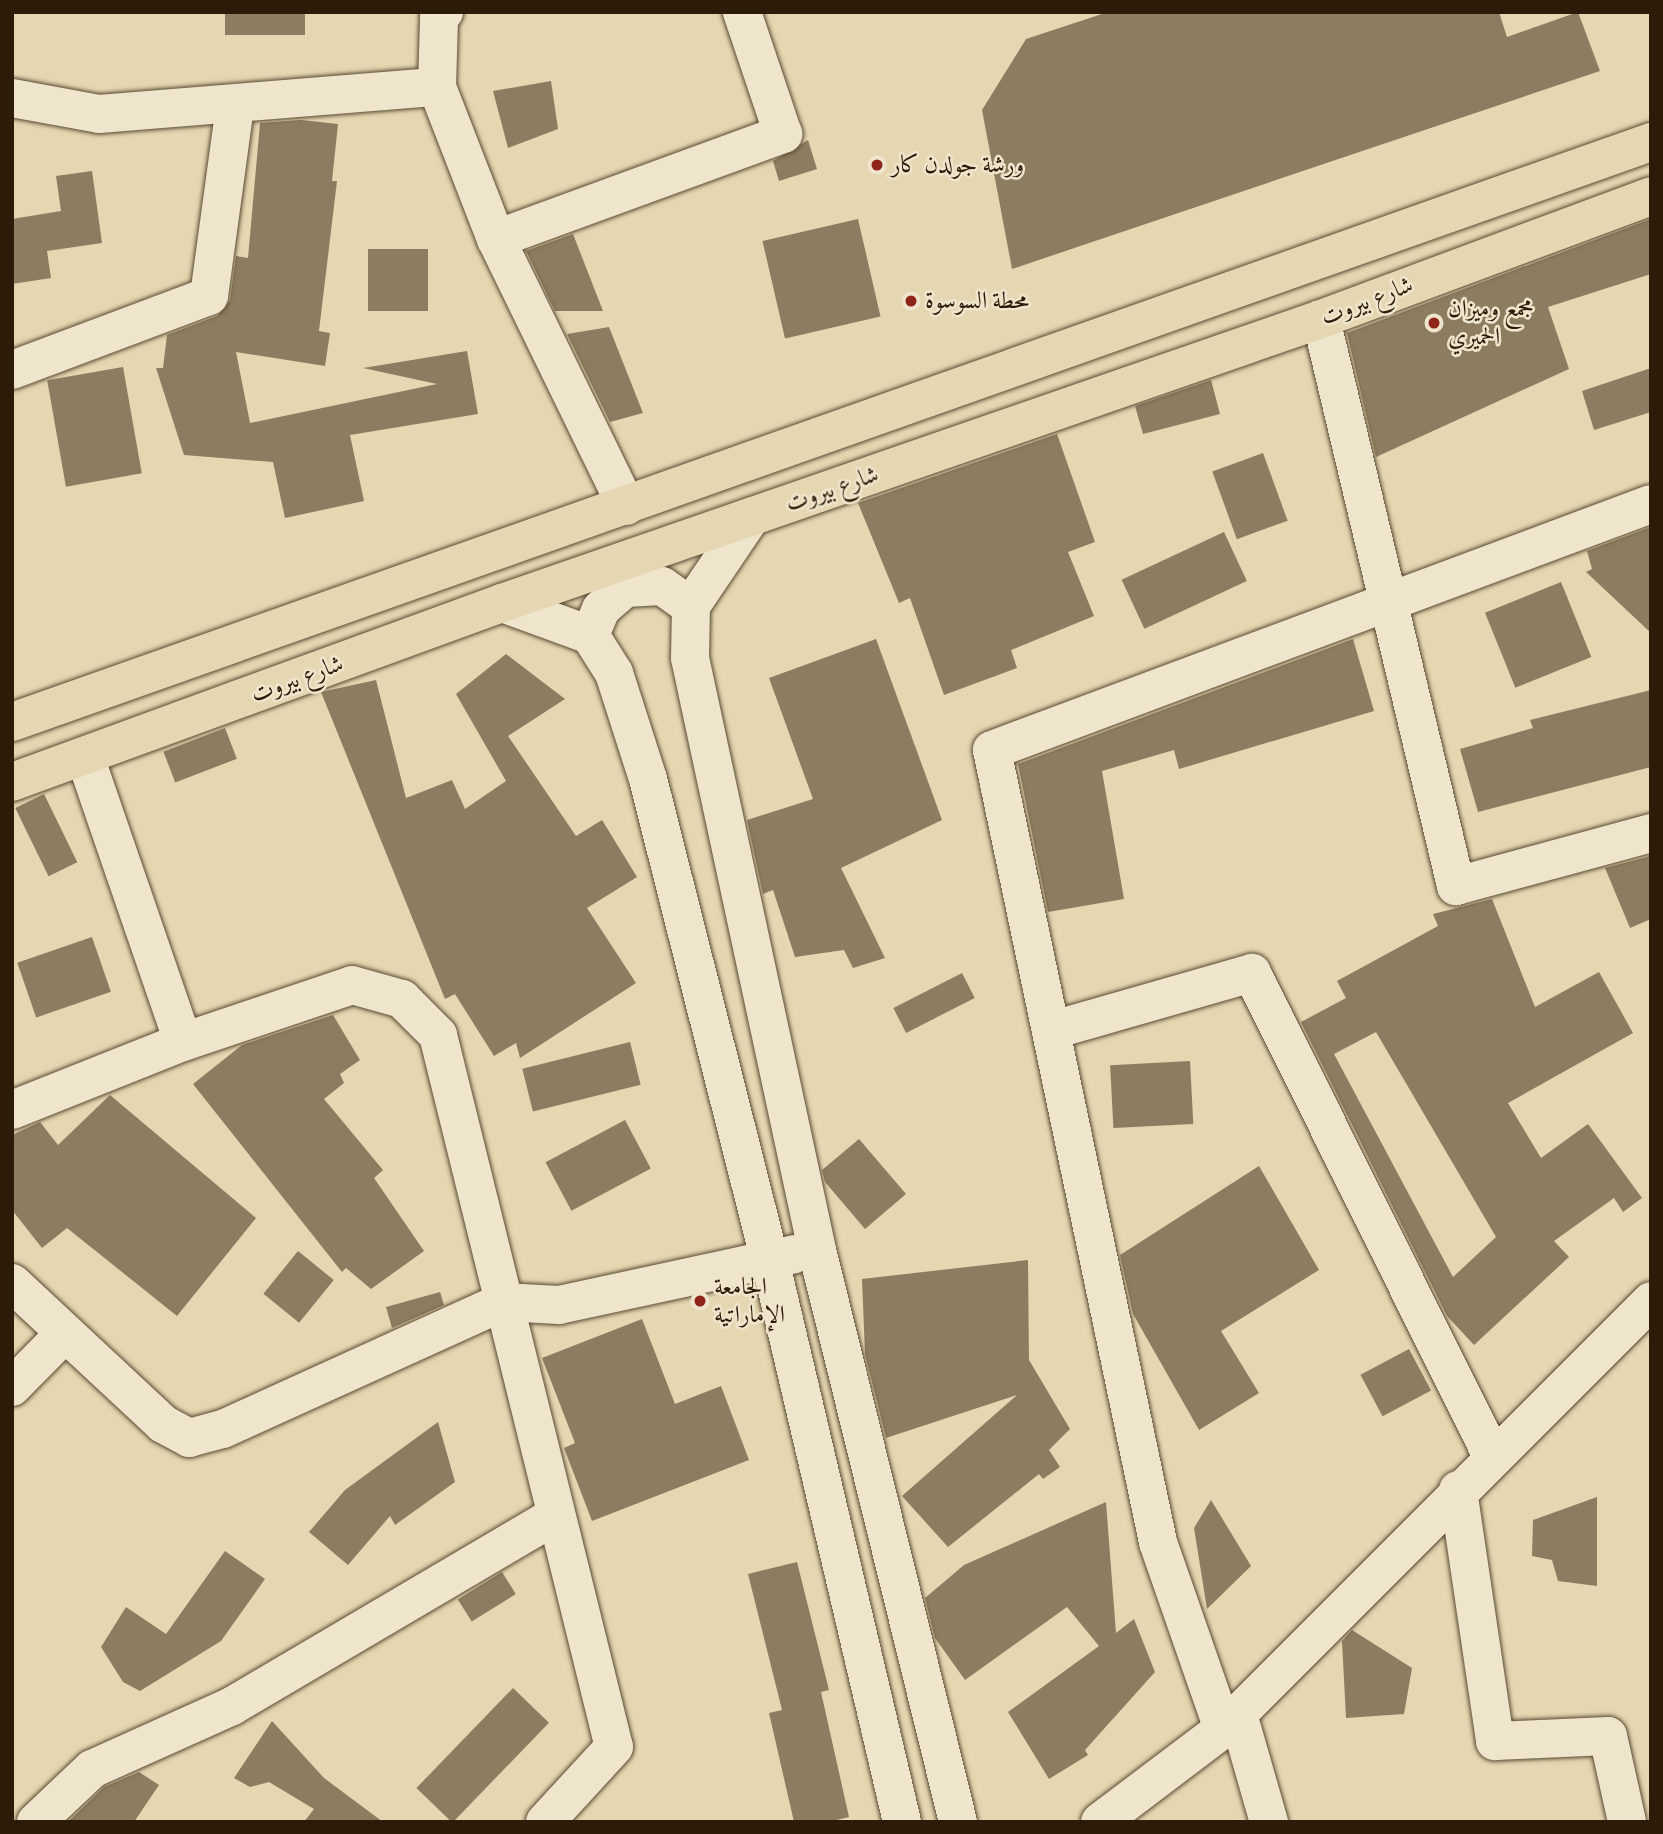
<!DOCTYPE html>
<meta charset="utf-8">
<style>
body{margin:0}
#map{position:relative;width:1663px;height:1834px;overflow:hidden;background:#e5d7b1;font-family:"IM FELL French Canon",Amiri,serif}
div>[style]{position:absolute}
.building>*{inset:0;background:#8c7d60;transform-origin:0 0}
.roads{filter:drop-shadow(0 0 2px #5a4a32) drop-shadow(0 0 2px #5a4a32)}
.minor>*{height:38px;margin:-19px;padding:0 19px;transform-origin:19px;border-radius:19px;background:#eee5cc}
.major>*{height:38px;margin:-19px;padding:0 19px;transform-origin:19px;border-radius:19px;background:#e5d7b1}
.dots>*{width:19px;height:19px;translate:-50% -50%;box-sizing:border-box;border:4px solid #eee5cc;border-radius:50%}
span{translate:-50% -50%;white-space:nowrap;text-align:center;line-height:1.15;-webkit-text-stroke:5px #eee5cc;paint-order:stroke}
.poi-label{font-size:24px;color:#2b1b08}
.left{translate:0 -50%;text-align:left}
.street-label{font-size:24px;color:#2b1b08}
.frame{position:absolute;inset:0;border:14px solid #2b1b08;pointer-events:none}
</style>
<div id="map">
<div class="building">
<div style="left:225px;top:12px;width:80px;height:23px"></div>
<div style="clip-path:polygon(1108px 12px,1499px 12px,1507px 37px,1578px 12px,1600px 71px,1012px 269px,982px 110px,1026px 39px)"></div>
<div style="clip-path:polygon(551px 81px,558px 129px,508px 148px,493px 91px)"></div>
<div style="clip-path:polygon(301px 120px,338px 124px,332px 181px,337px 181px,319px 331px,330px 333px,325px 366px,236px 352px,250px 423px,437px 384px,363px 368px,467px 351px,478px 414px,350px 435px,364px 501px,285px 518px,273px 462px,184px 455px,156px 368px,163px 368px,167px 335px,217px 316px,230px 300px,236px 256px,248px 258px,260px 123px)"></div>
<div style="clip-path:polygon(808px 140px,817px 169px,779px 181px,773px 161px)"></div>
<div style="clip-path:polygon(92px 171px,102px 243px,47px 251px,51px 278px,12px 284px,12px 219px,61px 211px,56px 176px)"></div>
<div style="left:858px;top:219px;width:100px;height:98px;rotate:77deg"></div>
<div style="clip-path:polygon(1651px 219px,1651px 274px,1548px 307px,1569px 369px,1376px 457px,1347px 333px)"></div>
<div style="clip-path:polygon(573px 234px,603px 311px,555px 311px,526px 251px)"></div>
<div style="left:368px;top:249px;width:60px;height:62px"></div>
<div style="clip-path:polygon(609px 327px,643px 413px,610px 422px,567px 334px)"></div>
<div style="left:123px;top:367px;width:108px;height:77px;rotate:80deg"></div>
<div style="clip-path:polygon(1651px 368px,1651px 412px,1594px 430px,1582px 391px)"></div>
<div style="clip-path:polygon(1211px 380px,1220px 414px,1143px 434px,1135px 406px)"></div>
<div style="clip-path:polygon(1057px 434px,1095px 542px,1068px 552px,1094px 616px,1011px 650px,1017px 668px,944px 695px,910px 598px,899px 603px,858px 503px)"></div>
<div style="left:1263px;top:453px;width:72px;height:54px;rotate:70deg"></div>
<div style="clip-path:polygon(1651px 527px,1651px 633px,1586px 572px,1592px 569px,1587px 551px)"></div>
<div style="left:1224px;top:532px;width:54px;height:113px;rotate:65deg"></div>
<div style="left:1561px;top:582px;width:81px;height:82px;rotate:68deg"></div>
<div style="clip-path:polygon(876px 639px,942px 820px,841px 868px,885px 958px,853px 968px,844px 950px,795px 957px,773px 890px,763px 894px,747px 820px,813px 799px,769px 678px)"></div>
<div style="clip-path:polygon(1353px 639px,1374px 711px,1179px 769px,1174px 750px,1102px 771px,1124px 899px,1048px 912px,1018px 764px)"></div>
<div style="clip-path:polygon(506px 654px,565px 699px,508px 736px,576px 836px,602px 820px,637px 877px,587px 908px,636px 983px,520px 1058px,516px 1043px,494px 1056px,455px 994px,445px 999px,321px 692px,376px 680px,406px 798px,452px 780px,465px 809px,506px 781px,456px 694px)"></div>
<div style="clip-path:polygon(1651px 690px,1651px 767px,1478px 812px,1460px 749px,1533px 728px,1530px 720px)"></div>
<div style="left:225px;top:728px;width:33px;height:66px;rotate:69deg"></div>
<div style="left:44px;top:794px;width:76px;height:32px;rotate:64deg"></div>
<div style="clip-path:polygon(1651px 856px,1651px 919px,1630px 928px,1605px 868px)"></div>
<div style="clip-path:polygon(evenodd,1492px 899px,1535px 1007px,1599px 972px,1633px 1033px,1508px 1103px,1541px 1158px,1588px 1124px,1642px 1198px,1623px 1212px,1614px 1198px,1554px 1241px,1569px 1257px,1474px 1345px,1447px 1316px,1301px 1022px,1346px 998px,1337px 981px,1438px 926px,1433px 914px,1492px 899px,1376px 1032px,1496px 1237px,1453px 1277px,1334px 1054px,1376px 1032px)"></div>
<div style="left:92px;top:937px;width:58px;height:79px;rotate:71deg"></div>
<div style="left:962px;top:973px;width:28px;height:77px;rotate:63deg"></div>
<div style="clip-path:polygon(333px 1015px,360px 1060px,340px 1074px,344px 1083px,324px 1099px,383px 1170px,374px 1178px,424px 1251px,371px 1289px,346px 1268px,342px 1272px,193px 1084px,242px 1045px)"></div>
<div style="left:630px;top:1042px;width:44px;height:111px;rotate:76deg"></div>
<div style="left:1190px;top:1061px;width:63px;height:80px;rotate:87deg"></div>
<div style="clip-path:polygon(110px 1095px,256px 1218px,177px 1316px,67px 1228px,42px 1248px,12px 1210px,12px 1135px,40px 1122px,58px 1145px)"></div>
<div style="left:625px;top:1120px;width:55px;height:90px;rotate:62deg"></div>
<div style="clip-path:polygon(859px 1139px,906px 1194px,865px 1229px,825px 1182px,822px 1170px)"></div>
<div style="clip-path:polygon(1259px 1166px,1319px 1270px,1221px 1331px,1259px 1393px,1199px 1430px,1133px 1314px,1120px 1255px)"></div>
<div style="left:298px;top:1251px;width:46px;height:55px;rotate:39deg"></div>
<div style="clip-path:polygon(1028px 1260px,1029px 1360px,1070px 1429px,1049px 1450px,1060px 1467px,1043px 1479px,1039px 1474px,948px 1547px,902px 1496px,1017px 1395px,886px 1438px,865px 1354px,862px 1279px)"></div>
<div style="clip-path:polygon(440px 1292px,444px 1305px,392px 1328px,386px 1307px)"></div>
<div style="clip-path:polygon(642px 1319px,675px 1404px,721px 1386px,749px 1460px,592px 1521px,564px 1448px,575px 1443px,542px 1358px)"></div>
<div style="left:1409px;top:1349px;width:47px;height:55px;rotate:62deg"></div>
<div style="clip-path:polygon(438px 1422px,455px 1482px,395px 1525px,390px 1516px,348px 1565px,309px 1532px,345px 1490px)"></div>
<div style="clip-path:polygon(1597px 1497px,1597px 1586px,1558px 1581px,1552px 1560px,1532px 1556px,1533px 1520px)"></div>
<div style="clip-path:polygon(1211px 1500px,1251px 1566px,1207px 1609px,1194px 1528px)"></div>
<div style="clip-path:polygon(1106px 1502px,1116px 1633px,1134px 1619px,1155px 1672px,1085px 1750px,1088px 1755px,1049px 1779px,1008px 1712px,1099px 1646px,1067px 1607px,965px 1680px,935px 1638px,925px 1598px,964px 1565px)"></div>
<div style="clip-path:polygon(225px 1551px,265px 1579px,221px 1641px,140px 1691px,123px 1682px,101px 1647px,126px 1607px,166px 1634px)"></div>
<div style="clip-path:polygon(797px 1562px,829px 1690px,821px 1692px,849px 1817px,828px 1822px,794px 1822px,769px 1713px,782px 1710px,748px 1574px)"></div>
<div style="left:502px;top:1572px;width:26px;height:52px;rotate:58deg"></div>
<div style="clip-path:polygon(1352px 1630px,1412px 1668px,1404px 1714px,1346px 1718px,1342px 1641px)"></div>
<div style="left:513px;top:1688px;width:50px;height:139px;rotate:44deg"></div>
<div style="clip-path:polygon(272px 1721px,324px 1778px,383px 1822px,304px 1822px,314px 1809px,269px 1782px,250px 1787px,234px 1778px)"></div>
<div style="clip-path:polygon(139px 1772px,159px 1785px,134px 1822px,68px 1822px,104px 1787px)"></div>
</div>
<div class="roads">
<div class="minor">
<div style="left:437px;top:87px;width:69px;rotate:-88.3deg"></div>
<div style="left:439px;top:18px;width:8px;rotate:-50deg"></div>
<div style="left:12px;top:98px;width:88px;rotate:10.4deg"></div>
<div style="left:99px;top:114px;width:339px;rotate:-4.6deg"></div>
<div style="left:437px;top:87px;width:163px;rotate:68.8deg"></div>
<div style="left:496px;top:239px;width:297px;rotate:64deg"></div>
<div style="left:496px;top:239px;width:306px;rotate:-20.1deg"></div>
<div style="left:783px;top:134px;width:129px;rotate:-108.6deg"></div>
<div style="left:1321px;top:319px;width:583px;rotate:76.61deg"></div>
<div style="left:1456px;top:886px;width:202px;rotate:-15.2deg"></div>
<div style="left:12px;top:370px;width:210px;rotate:-20.6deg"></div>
<div style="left:209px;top:296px;width:192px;rotate:-82.2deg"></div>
<div style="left:751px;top:517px;width:107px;rotate:124deg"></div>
<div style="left:691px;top:606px;width:52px;rotate:91.1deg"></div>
<div style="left:690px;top:658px;width:605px;rotate:77.89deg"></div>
<div style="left:817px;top:1250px;width:589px;rotate:76.15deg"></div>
<div style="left:502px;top:603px;width:94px;rotate:20deg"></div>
<div style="left:590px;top:635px;width:45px;rotate:57.7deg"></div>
<div style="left:614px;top:673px;width:111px;rotate:72.2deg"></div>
<div style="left:648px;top:779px;width:496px;rotate:75.8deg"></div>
<div style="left:770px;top:1260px;width:577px;rotate:76.78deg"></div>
<div style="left:590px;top:635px;width:28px;rotate:-67deg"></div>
<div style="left:601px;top:609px;width:32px;rotate:-41deg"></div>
<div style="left:625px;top:588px;width:37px;rotate:-3deg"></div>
<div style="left:662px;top:586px;width:35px;rotate:35deg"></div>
<div style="left:85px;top:757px;width:301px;rotate:71deg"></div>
<div style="left:1053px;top:1030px;width:207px;rotate:-16deg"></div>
<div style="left:1252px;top:973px;width:539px;rotate:63.58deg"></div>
<div style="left:12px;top:1110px;width:184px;rotate:-21.7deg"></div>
<div style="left:183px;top:1042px;width:178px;rotate:-18.6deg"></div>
<div style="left:352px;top:985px;width:52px;rotate:15.6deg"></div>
<div style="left:402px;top:999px;width:51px;rotate:45deg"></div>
<div style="left:438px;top:1035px;width:733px;rotate:76.12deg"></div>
<div style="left:614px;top:1747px;width:102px;rotate:132.6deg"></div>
<div style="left:12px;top:1283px;width:207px;rotate:43deg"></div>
<div style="left:163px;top:1424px;width:30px;rotate:28deg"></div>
<div style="left:189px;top:1438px;width:35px;rotate:-15deg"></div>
<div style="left:223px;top:1429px;width:307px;rotate:-24.4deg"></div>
<div style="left:503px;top:1302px;width:56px;rotate:3.1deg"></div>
<div style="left:559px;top:1305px;width:241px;rotate:-12.2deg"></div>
<div style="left:12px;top:1387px;width:74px;rotate:-45.5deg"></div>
<div style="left:1458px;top:1490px;width:254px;rotate:81.6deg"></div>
<div style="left:1495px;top:1741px;width:113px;rotate:-2.5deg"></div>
<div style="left:1608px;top:1736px;width:88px;rotate:77.5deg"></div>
<div style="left:1238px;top:1714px;width:112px;rotate:74deg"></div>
<div style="left:1223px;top:1729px;width:198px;rotate:-109.2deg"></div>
<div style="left:1158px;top:1542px;width:809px;rotate:-101.84deg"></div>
<div style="left:992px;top:750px;width:703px;rotate:-20.47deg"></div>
<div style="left:36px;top:1822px;width:77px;rotate:-43.4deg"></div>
<div style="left:92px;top:1769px;width:154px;rotate:-24.2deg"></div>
<div style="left:232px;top:1706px;width:375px;rotate:-30.5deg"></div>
<div style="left:1100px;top:1822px;width:154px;rotate:-37.1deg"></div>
<div style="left:1223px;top:1729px;width:605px;rotate:-45deg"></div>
</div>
<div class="major">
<div style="left:12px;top:722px;width:1739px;rotate:-19.49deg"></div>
<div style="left:12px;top:782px;width:522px;rotate:-20.07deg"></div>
<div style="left:502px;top:603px;width:867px;rotate:-19.12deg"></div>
<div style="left:1321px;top:319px;width:352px;rotate:-20.4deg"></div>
</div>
</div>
<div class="dots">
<div style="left:877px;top:165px;background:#8f2418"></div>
<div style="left:911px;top:301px;background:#8f2418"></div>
<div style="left:1434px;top:323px;background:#8f2418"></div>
<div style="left:700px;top:1301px;background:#8f2418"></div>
</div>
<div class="poi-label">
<span class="left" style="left:891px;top:165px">ورشة جولدن كار</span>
<span class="left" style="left:925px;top:301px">محطة السوسوة</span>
<span class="left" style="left:1448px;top:323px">مجمع وميزان<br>الحميري</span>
<span class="left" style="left:714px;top:1301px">الجامعة<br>الإماراتية</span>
</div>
<div class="street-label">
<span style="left:1367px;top:301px;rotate:-21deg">شارع بيروت</span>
<span style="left:832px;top:489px;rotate:-19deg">شارع بيروت</span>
<span style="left:297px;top:679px;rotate:-20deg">شارع بيروت</span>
</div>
<div class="frame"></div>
</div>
